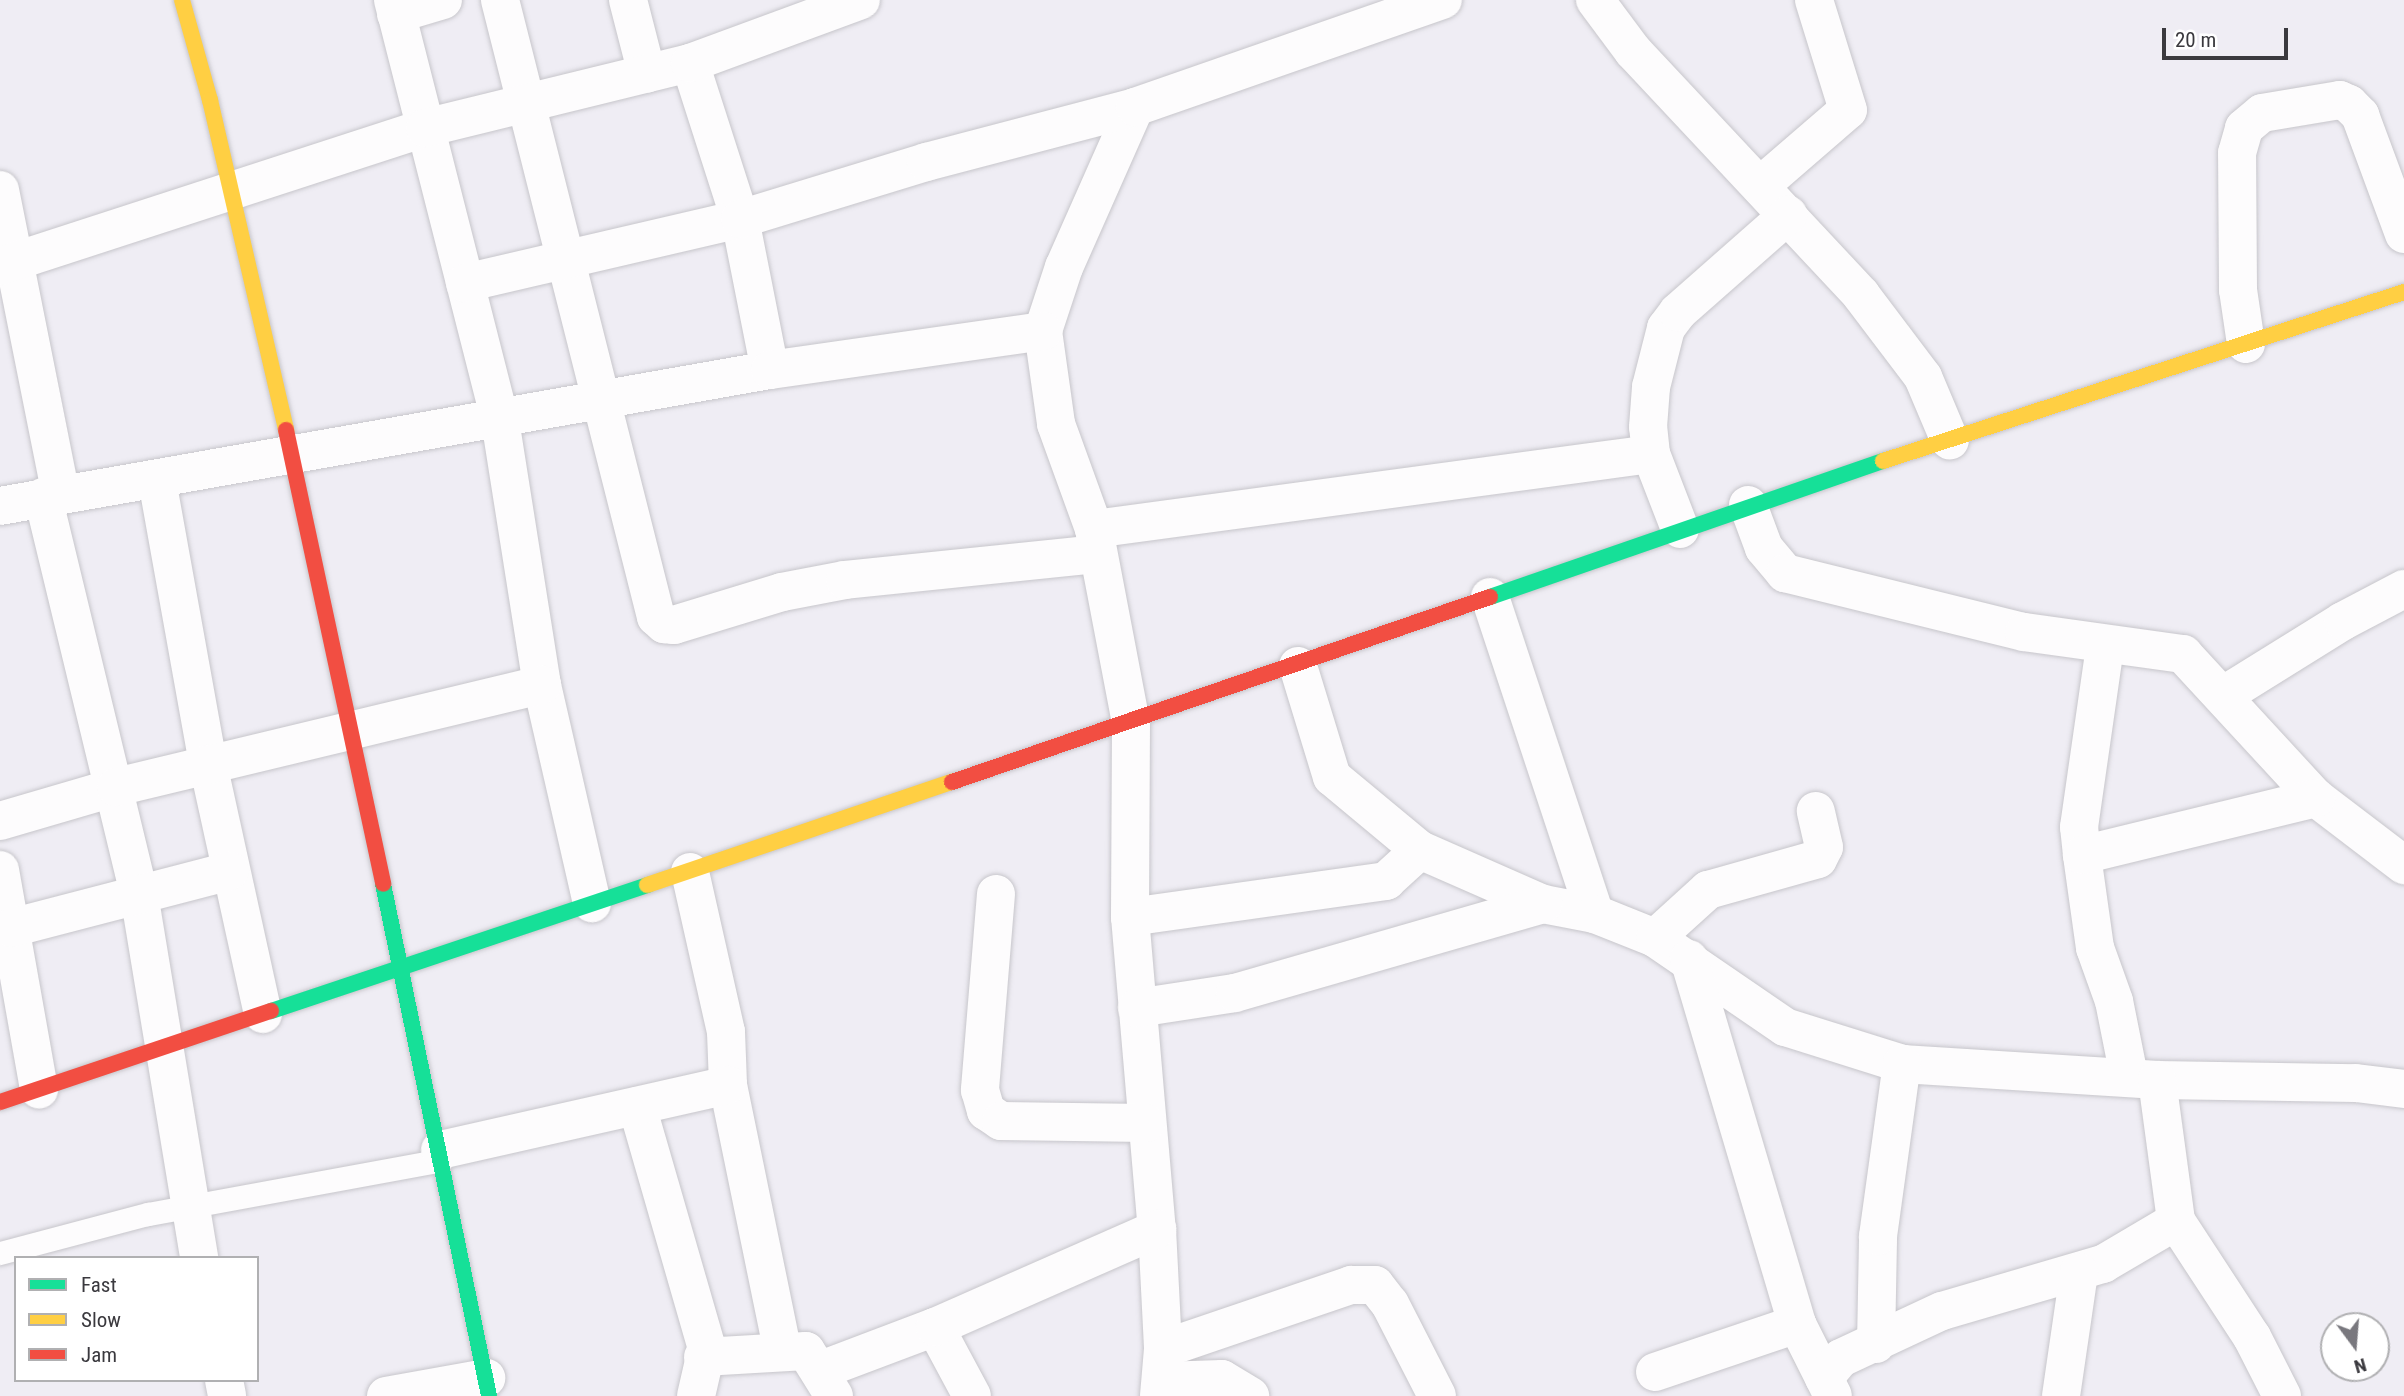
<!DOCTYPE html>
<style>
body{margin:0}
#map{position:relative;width:2404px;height:1396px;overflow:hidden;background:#efedf4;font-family:"Roboto Condensed",sans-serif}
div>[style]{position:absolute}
.roads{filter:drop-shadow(0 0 2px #c7c6cb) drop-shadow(0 0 2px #c7c6cb)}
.lane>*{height:23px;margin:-11.5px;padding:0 11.5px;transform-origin:11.5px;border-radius:11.5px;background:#fdfcfd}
.street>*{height:38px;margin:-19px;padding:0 19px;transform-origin:19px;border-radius:19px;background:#fdfcfd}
.fast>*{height:16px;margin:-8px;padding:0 8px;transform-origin:8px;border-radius:8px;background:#16e098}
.slow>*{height:16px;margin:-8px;padding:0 8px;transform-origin:8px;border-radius:8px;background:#ffcf43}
.jam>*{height:16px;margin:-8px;padding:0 8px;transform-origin:8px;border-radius:8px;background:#f24e42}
span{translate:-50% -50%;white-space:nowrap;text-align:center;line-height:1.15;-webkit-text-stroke:5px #fff;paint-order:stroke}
.legend{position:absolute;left:14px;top:1256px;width:245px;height:126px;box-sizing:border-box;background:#fff;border:2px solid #b0b0b2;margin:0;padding:9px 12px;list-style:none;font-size:21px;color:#3a393e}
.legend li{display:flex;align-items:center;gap:14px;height:35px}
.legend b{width:35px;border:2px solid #b0b0b2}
.north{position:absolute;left:2320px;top:1312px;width:70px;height:70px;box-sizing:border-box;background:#fff;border:2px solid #b0b0b2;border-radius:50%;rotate:164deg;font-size:19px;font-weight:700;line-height:28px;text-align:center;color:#3a393e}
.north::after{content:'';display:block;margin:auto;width:24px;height:32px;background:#79787e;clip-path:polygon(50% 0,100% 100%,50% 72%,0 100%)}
.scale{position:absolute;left:2162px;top:28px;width:126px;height:32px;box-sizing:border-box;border:4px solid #3a393e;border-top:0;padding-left:9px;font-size:21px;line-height:24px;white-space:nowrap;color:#3a393e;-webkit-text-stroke:5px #fff;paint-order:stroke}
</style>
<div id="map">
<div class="roads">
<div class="lane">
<div style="left:0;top:1253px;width:153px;rotate:-14.8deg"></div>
<div style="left:148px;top:1214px;width:298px;rotate:-10.4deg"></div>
</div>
<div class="street">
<div style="left:393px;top:0;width:433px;rotate:75.7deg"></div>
<div style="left:500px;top:420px;width:268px;rotate:81deg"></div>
<div style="left:542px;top:685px;width:224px;rotate:77.1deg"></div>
<div style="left:500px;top:0;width:636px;rotate:75.81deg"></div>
<div style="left:656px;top:617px;width:11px;rotate:41deg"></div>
<div style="left:664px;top:624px;width:10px;rotate:6deg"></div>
<div style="left:674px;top:625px;width:113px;rotate:-17deg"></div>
<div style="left:782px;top:592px;width:64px;rotate:-10.8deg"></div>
<div style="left:845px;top:580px;width:253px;rotate:-5.9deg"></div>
<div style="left:628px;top:0;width:76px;rotate:75.6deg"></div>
<div style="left:1595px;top:0;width:64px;rotate:53.3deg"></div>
<div style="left:1633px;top:51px;width:334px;rotate:46.9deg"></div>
<div style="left:1861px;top:295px;width:103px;rotate:52.9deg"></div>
<div style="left:1923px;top:377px;width:69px;rotate:67.1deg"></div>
<div style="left:396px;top:14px;width:49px;rotate:-16.6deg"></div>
<div style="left:690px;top:63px;width:164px;rotate:72.2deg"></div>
<div style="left:740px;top:219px;width:154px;rotate:78.8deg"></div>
<div style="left:1135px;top:107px;width:175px;rotate:113.9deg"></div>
<div style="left:1064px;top:267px;width:67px;rotate:108.2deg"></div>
<div style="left:1043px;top:331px;width:94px;rotate:82deg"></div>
<div style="left:1056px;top:424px;width:112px;rotate:70.1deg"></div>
<div style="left:1094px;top:529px;width:197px;rotate:79.2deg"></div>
<div style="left:1131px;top:723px;width:194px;rotate:90.3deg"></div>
<div style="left:1130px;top:917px;width:313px;rotate:85.1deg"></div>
<div style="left:1157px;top:1229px;width:120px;rotate:87.1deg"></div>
<div style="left:1163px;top:1349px;width:47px;rotate:94.9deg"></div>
<div style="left:1760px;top:186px;width:116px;rotate:-40.8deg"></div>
<div style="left:1848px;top:110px;width:115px;rotate:-107.2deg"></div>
<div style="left:0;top:190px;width:310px;rotate:78.7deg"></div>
<div style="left:0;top:266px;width:447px;rotate:-18deg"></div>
<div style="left:425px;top:128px;width:273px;rotate:-13.8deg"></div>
<div style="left:690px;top:63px;width:182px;rotate:-20.2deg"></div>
<div style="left:465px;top:283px;width:282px;rotate:-13.1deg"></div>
<div style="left:740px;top:219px;width:195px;rotate:-17deg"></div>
<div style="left:926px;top:162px;width:216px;rotate:-14.7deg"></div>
<div style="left:1135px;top:107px;width:326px;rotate:-19.2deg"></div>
<div style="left:2246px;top:344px;width:55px;rotate:-98.4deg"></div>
<div style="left:2238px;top:290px;width:137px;rotate:-90.4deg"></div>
<div style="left:2237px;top:153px;width:26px;rotate:-74deg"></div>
<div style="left:2244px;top:128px;width:23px;rotate:-40deg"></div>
<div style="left:2262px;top:113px;width:79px;rotate:-9.5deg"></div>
<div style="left:2340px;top:100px;width:10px;rotate:24deg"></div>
<div style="left:2349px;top:104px;width:16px;rotate:45deg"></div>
<div style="left:2360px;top:115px;width:127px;rotate:69.7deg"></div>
<div style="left:157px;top:480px;width:289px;rotate:79.8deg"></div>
<div style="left:208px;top:764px;width:256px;rotate:77.6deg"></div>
<div style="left:43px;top:497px;width:408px;rotate:76.4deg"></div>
<div style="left:139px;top:894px;width:369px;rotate:80.6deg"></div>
<div style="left:1748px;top:505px;width:46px;rotate:69.6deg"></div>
<div style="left:1764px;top:548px;width:33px;rotate:50deg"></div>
<div style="left:1785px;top:573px;width:246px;rotate:13.9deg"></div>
<div style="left:2024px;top:632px;width:161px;rotate:7.9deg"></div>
<div style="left:2183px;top:654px;width:196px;rotate:47.3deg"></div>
<div style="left:2316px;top:798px;width:111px;rotate:37.3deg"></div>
<div style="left:0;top:506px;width:782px;rotate:-10.02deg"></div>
<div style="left:770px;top:370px;width:276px;rotate:-8.1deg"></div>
<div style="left:1094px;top:529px;width:562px;rotate:-7.67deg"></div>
<div style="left:1680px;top:529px;width:80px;rotate:-111.1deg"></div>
<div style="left:1651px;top:454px;width:27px;rotate:-96deg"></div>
<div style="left:1648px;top:427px;width:40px;rotate:-85.7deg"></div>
<div style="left:1651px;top:387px;width:61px;rotate:-75.7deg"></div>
<div style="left:1666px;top:328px;width:20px;rotate:-53deg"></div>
<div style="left:1678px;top:312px;width:147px;rotate:-41.4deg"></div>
<div style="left:1490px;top:597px;width:334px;rotate:71.7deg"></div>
<div style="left:1298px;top:666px;width:116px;rotate:73deg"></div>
<div style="left:1332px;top:777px;width:114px;rotate:39.7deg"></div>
<div style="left:1420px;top:850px;width:134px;rotate:23.7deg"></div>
<div style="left:1543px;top:904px;width:53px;rotate:10.9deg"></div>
<div style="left:1595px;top:914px;width:65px;rotate:21.8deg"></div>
<div style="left:1655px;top:938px;width:158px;rotate:34.4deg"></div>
<div style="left:1785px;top:1027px;width:123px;rotate:17.5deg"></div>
<div style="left:1902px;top:1064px;width:256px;rotate:3.6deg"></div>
<div style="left:2157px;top:1080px;width:199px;rotate:0.9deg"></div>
<div style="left:2356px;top:1083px;width:48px;rotate:7.1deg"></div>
<div style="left:2224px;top:695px;width:140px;rotate:-31.9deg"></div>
<div style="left:2343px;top:621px;width:69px;rotate:-27.7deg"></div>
<div style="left:0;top:821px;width:121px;rotate:-16.3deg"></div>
<div style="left:116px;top:787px;width:438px;rotate:-13.5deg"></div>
<div style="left:2082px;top:855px;width:28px;rotate:-96deg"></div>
<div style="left:2079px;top:827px;width:183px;rotate:-81.8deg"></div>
<div style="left:0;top:870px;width:223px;rotate:79.9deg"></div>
<div style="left:690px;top:872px;width:164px;rotate:77.3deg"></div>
<div style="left:726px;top:1032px;width:53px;rotate:87.8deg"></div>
<div style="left:728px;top:1085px;width:269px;rotate:78.4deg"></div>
<div style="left:996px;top:894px;width:197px;rotate:94.7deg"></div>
<div style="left:980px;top:1090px;width:22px;rotate:74deg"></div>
<div style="left:986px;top:1111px;width:18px;rotate:34deg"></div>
<div style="left:1001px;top:1121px;width:145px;rotate:0.8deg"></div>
<div style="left:1130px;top:917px;width:259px;rotate:-8deg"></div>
<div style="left:1386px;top:881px;width:46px;rotate:-42.4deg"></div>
<div style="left:11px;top:928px;width:226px;rotate:-14.6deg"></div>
<div style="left:1655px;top:938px;width:72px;rotate:-42.2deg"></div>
<div style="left:1708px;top:890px;width:114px;rotate:-15.7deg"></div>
<div style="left:1818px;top:859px;width:13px;rotate:-63deg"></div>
<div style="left:1824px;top:847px;width:37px;rotate:-103deg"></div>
<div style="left:1689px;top:959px;width:381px;rotate:73.5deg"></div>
<div style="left:1797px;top:1324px;width:80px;rotate:63.4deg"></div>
<div style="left:1137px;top:1008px;width:99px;rotate:-8.7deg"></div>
<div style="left:1235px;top:993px;width:321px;rotate:-16.1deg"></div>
<div style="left:2129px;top:1076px;width:76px;rotate:-101.3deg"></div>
<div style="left:2114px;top:1001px;width:56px;rotate:-109.7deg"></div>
<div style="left:2095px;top:948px;width:94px;rotate:-98deg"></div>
<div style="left:2082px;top:855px;width:241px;rotate:-13.7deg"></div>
<div style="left:2157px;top:1080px;width:142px;rotate:82.3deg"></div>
<div style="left:2176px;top:1221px;width:139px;rotate:56.8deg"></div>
<div style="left:2252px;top:1337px;width:66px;rotate:63deg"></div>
<div style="left:637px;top:1106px;width:252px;rotate:73.9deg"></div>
<div style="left:707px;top:1348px;width:49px;rotate:102.9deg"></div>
<div style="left:440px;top:1150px;width:295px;rotate:-12.7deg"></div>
<div style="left:935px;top:1327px;width:78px;rotate:61.8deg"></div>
<div style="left:1876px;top:1344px;width:108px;rotate:-88.9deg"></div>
<div style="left:1878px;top:1236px;width:174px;rotate:-82.1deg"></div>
<div style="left:1163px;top:1349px;width:199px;rotate:-18.8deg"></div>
<div style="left:1351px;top:1285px;width:24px"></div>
<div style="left:1375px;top:1285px;width:24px;rotate:52deg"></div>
<div style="left:1390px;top:1304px;width:103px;rotate:62.9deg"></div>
<div style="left:703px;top:1357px;width:103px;rotate:-3.3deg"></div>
<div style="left:806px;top:1351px;width:53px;rotate:58.1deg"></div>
<div style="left:821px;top:1370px;width:122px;rotate:-20.7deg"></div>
<div style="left:935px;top:1327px;width:243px;rotate:-23.8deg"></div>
<div style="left:1655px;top:1372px;width:150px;rotate:-18.7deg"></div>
<div style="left:1824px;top:1378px;width:26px;rotate:-50deg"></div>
<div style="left:1841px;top:1358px;width:111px;rotate:-25deg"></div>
<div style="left:1942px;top:1311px;width:168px;rotate:-16.3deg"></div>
<div style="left:2103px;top:1264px;width:85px;rotate:-30.5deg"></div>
<div style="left:224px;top:1380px;width:16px;rotate:79deg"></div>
<div style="left:1162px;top:1381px;width:60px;rotate:-1.9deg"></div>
<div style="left:1222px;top:1379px;width:33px;rotate:31deg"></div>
<div style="left:386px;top:1396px;width:102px;rotate:-10.2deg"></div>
<div style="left:2061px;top:1396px;width:125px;rotate:-81.7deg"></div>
</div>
<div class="fast">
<div style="left:1490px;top:597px;width:416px;rotate:-19.1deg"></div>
<div style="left:383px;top:884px;width:523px;rotate:78.3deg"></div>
<div style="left:271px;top:1011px;width:397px;rotate:-18.5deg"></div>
</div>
<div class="slow">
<div style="left:182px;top:0;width:104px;rotate:74.4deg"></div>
<div style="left:210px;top:100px;width:339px;rotate:77deg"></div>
<div style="left:1883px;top:461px;width:548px;rotate:-17.97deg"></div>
<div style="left:647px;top:885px;width:322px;rotate:-18.7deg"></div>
</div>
<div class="jam">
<div style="left:286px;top:430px;width:464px;rotate:77.9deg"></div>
<div style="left:952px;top:782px;width:569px;rotate:-18.98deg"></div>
<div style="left:0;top:1102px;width:286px;rotate:-18.6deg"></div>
</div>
</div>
<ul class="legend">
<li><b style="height:9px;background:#16e098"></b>Fast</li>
<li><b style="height:9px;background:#ffcf43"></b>Slow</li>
<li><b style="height:9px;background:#f24e42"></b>Jam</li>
</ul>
<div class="north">N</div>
<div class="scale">20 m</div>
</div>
